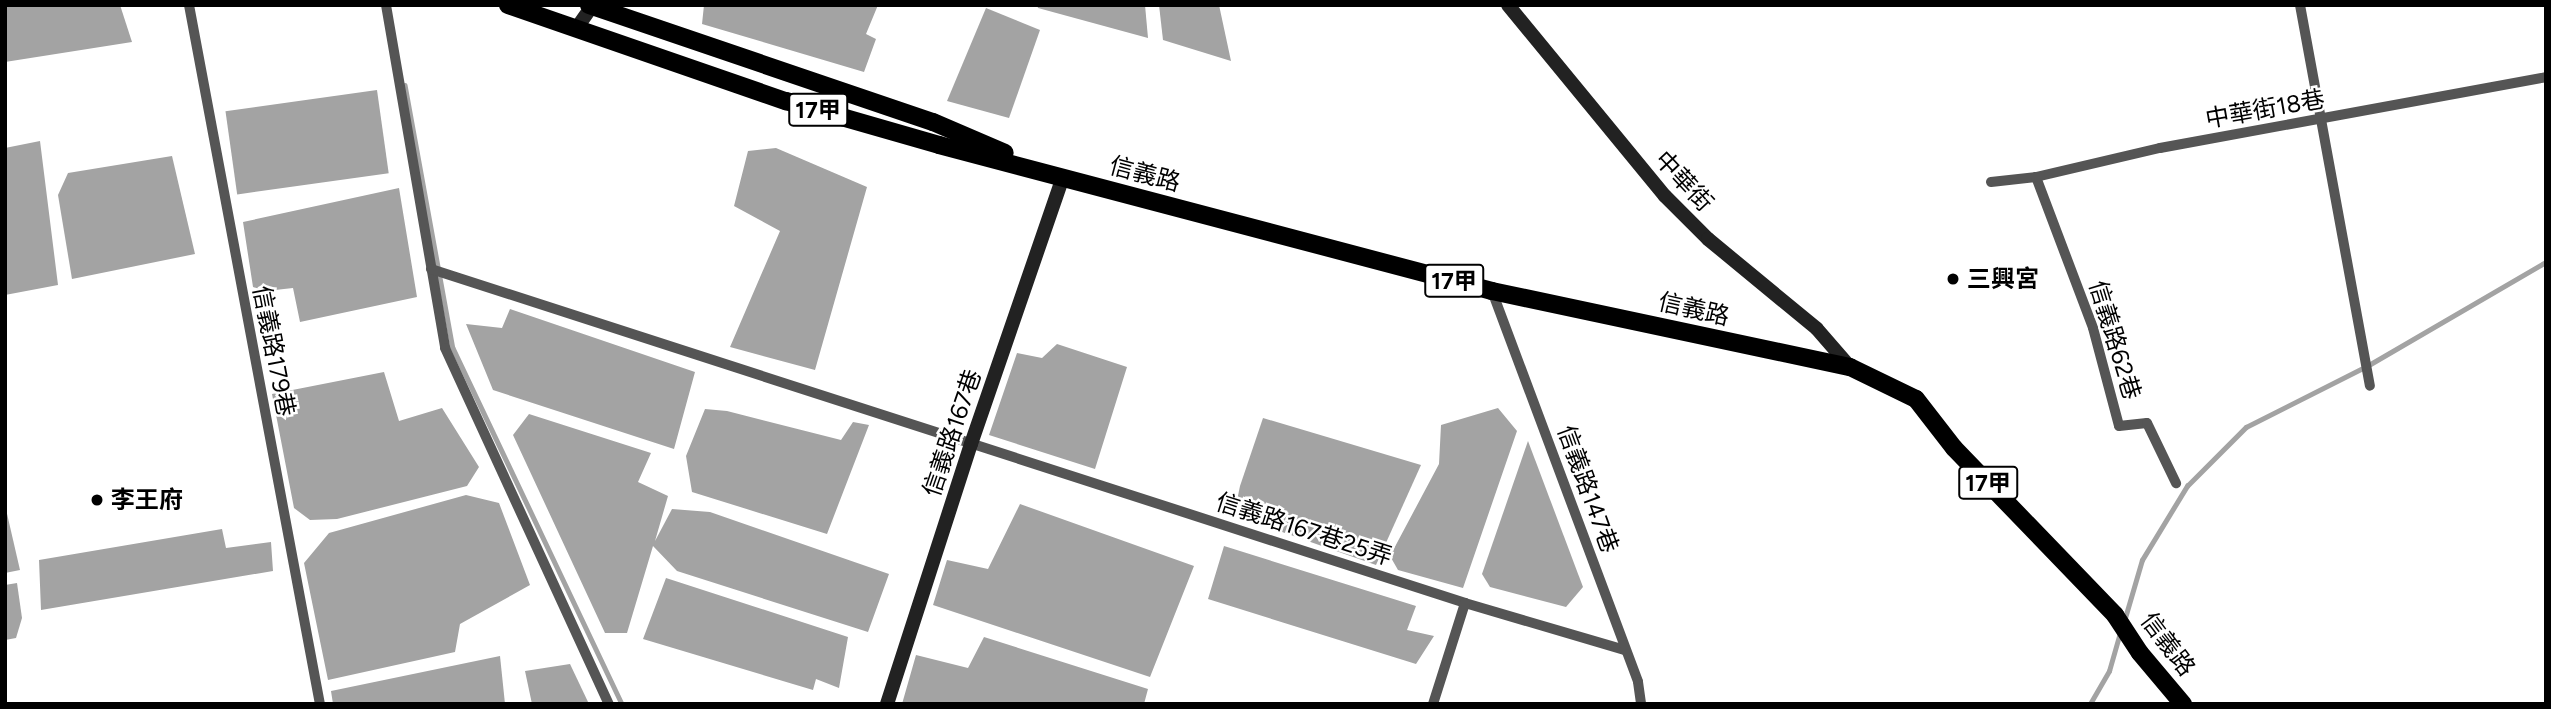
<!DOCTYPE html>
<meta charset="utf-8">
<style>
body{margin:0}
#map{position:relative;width:2551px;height:709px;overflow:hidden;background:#fff;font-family:Figtree,"Noto Sans TC",sans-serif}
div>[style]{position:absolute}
.water>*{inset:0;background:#a3a3a3;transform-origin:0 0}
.stream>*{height:4.5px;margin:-2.25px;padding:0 2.25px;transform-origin:2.25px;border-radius:2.25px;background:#a3a3a3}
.street>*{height:10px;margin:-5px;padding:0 5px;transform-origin:5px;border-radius:5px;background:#555}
.secondary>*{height:14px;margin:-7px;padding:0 7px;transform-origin:7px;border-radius:7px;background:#222}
.primary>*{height:18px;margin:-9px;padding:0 9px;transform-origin:9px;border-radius:9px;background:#000}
.dots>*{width:19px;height:19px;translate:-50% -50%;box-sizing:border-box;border:4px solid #fff;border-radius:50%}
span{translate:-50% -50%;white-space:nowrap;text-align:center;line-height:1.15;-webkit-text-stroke:5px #fff;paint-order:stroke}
.shield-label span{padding:2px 5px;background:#fff;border:2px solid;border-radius:5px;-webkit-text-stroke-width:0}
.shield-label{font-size:23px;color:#000;font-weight:700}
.street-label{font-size:24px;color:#000}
.poi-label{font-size:24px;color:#000;font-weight:700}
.left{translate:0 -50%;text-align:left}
.frame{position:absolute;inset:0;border:7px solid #000;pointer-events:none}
</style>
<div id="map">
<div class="water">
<div style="clip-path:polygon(5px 5px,120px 5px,132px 42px,5px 62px)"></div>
<div style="clip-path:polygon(704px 5px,878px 5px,866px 34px,876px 39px,864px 72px,702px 24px)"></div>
<div style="clip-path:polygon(1037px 5px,1145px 5px,1148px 38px,1038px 8px)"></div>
<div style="clip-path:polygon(1159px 5px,1219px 5px,1231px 61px,1163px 40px)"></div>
<div style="clip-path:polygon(986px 8px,1040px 30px,1009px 118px,947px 101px)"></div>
<div style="left:377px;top:90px;width:84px;height:153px;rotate:82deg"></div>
<div style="clip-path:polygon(40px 141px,58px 285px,5px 295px,5px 148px)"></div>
<div style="clip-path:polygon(776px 148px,867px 187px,815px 370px,730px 347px,780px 231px,734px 206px,748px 151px)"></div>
<div style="clip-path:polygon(172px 156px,195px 254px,72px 279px,58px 195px,68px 173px)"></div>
<div style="clip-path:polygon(399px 188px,417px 297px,300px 322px,293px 288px,266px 291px,253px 287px,243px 222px)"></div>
<div style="clip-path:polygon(510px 309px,695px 372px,674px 449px,493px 390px,466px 324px,502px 328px)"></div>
<div style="clip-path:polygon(1057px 344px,1127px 367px,1095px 469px,989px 435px,1017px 353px,1042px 358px)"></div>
<div style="clip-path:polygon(384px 372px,399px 421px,442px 408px,479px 467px,467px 486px,337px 519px,310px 520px,294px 508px,272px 394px)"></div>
<div style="clip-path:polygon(1498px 408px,1517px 431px,1463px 588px,1398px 570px,1390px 556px,1439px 464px,1441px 425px)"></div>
<div style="clip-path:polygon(705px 409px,727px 411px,841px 440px,853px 422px,869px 425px,827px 534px,692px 492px,686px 456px)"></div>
<div style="clip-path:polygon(529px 414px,651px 453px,638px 482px,668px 496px,655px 541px,672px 509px,710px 512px,889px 574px,868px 632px,677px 571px,653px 546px,627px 633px,605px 633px,513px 435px)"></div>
<div style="clip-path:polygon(1263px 418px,1421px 465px,1376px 565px,1234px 515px,1240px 486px)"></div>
<div style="clip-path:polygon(1528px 441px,1583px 587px,1566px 607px,1490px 587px,1482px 574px)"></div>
<div style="clip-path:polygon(466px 495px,499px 503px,530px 585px,460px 624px,455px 652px,328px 680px,304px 563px,329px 533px)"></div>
<div style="clip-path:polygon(1020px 504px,1194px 566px,1150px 677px,933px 605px,947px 560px,988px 569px)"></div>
<div style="clip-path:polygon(5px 505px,20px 570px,5px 573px)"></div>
<div style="clip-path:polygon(222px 529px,226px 548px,271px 542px,273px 571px,41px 610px,39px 560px)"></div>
<div style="clip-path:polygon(1224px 546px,1416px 606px,1407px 630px,1434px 636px,1416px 664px,1208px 599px)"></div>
<div style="clip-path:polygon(666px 578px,848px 637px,839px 688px,816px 679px,813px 690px,643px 639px)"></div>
<div style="clip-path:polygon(17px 583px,22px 618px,16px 638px,5px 640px,5px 585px)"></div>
<div style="clip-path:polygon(984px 637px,1148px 689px,1144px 704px,902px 704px,916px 655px,968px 668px)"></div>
<div style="clip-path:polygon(500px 656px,505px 704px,333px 704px,331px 691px)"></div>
<div style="clip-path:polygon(570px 664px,589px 704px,532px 704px,525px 671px)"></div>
</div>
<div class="stream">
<div style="left:405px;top:85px;width:267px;rotate:79.7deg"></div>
<div style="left:453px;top:348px;width:394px;rotate:64.6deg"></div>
<div style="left:2125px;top:618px;width:60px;rotate:-73.7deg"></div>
<div style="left:2142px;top:560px;width:87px;rotate:-58.7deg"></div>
<div style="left:2187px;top:486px;width:83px;rotate:-45deg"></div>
<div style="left:2246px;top:427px;width:136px;rotate:-26.8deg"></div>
<div style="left:2367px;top:366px;width:207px;rotate:-30.2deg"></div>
<div style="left:2090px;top:704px;width:38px;rotate:-60deg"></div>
<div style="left:2109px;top:671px;width:40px;rotate:-74deg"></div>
</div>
<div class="street">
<div style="left:189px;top:5px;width:711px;rotate:79.39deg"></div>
<div style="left:386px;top:5px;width:348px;rotate:80.2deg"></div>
<div style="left:445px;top:348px;width:392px;rotate:65.3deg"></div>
<div style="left:2300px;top:5px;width:387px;rotate:79.6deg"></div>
<div style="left:2036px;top:177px;width:161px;rotate:69.3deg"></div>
<div style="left:2093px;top:328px;width:101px;rotate:75.1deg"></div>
<div style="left:2119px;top:426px;width:28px;rotate:-6deg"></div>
<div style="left:2147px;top:423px;width:67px;rotate:64.2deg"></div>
<div style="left:1991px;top:182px;width:45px;rotate:-6.3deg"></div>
<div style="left:2036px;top:177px;width:127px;rotate:-13.2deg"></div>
<div style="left:2160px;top:148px;width:392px;rotate:-10.4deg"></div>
<div style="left:431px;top:269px;width:1087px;rotate:17.9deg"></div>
<div style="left:1465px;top:603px;width:167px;rotate:16.4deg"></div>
<div style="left:1492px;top:291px;width:417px;rotate:69.5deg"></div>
<div style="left:1638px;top:682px;width:22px;rotate:82deg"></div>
<div style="left:1433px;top:704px;width:106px;rotate:-72.4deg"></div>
</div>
<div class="secondary">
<div style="left:1508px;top:5px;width:247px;rotate:50.6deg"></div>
<div style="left:1665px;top:196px;width:61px;rotate:45deg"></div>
<div style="left:1708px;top:239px;width:141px;rotate:39.5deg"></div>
<div style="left:1817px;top:329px;width:50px;rotate:49deg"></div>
<div style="left:576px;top:29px;width:29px;rotate:-55deg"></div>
<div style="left:887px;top:704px;width:273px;rotate:-72.1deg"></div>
<div style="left:971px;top:444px;width:282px;rotate:-71deg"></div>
</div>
<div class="primary">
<div style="left:508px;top:5px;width:294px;rotate:19.1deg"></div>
<div style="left:786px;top:101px;width:159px;rotate:16deg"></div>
<div style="left:939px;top:145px;width:572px;rotate:14.79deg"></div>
<div style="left:1492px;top:291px;width:366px;rotate:12deg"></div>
<div style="left:1850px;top:367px;width:73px;rotate:25.9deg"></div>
<div style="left:1916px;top:399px;width:62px;rotate:52.2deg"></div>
<div style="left:1954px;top:448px;width:232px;rotate:46deg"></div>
<div style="left:2115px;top:615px;width:45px;rotate:56.7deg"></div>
<div style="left:2140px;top:653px;width:67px;rotate:49.9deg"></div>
<div style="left:589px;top:5px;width:363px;rotate:18.8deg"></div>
<div style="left:933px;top:122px;width:78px;rotate:23.3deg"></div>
</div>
<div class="dots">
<div style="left:1953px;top:279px;background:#000"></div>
<div style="left:97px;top:500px;background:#000"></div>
</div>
<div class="shield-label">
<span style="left:818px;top:110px">17甲</span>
<span style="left:1454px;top:281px">17甲</span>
<span style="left:1988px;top:483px">17甲</span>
</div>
<div class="street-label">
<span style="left:2265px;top:109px;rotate:-10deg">中華街18巷</span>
<span style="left:1145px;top:174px;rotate:15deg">信義路</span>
<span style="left:1684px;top:181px;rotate:47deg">中華街</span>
<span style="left:1694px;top:309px;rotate:13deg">信義路</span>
<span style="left:2115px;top:340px;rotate:73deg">信義路62巷</span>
<span style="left:274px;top:351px;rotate:79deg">信義路179巷</span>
<span style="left:952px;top:433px;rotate:-71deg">信義路167巷</span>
<span style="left:1588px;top:489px;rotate:70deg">信義路147巷</span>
<span style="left:1304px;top:529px;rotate:18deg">信義路167巷25弄</span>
<span style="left:2168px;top:644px;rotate:53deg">信義路</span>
</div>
<div class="poi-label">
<span class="left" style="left:1967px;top:279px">三興宮</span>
<span class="left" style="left:111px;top:500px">李王府</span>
</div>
<div class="frame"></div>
</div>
